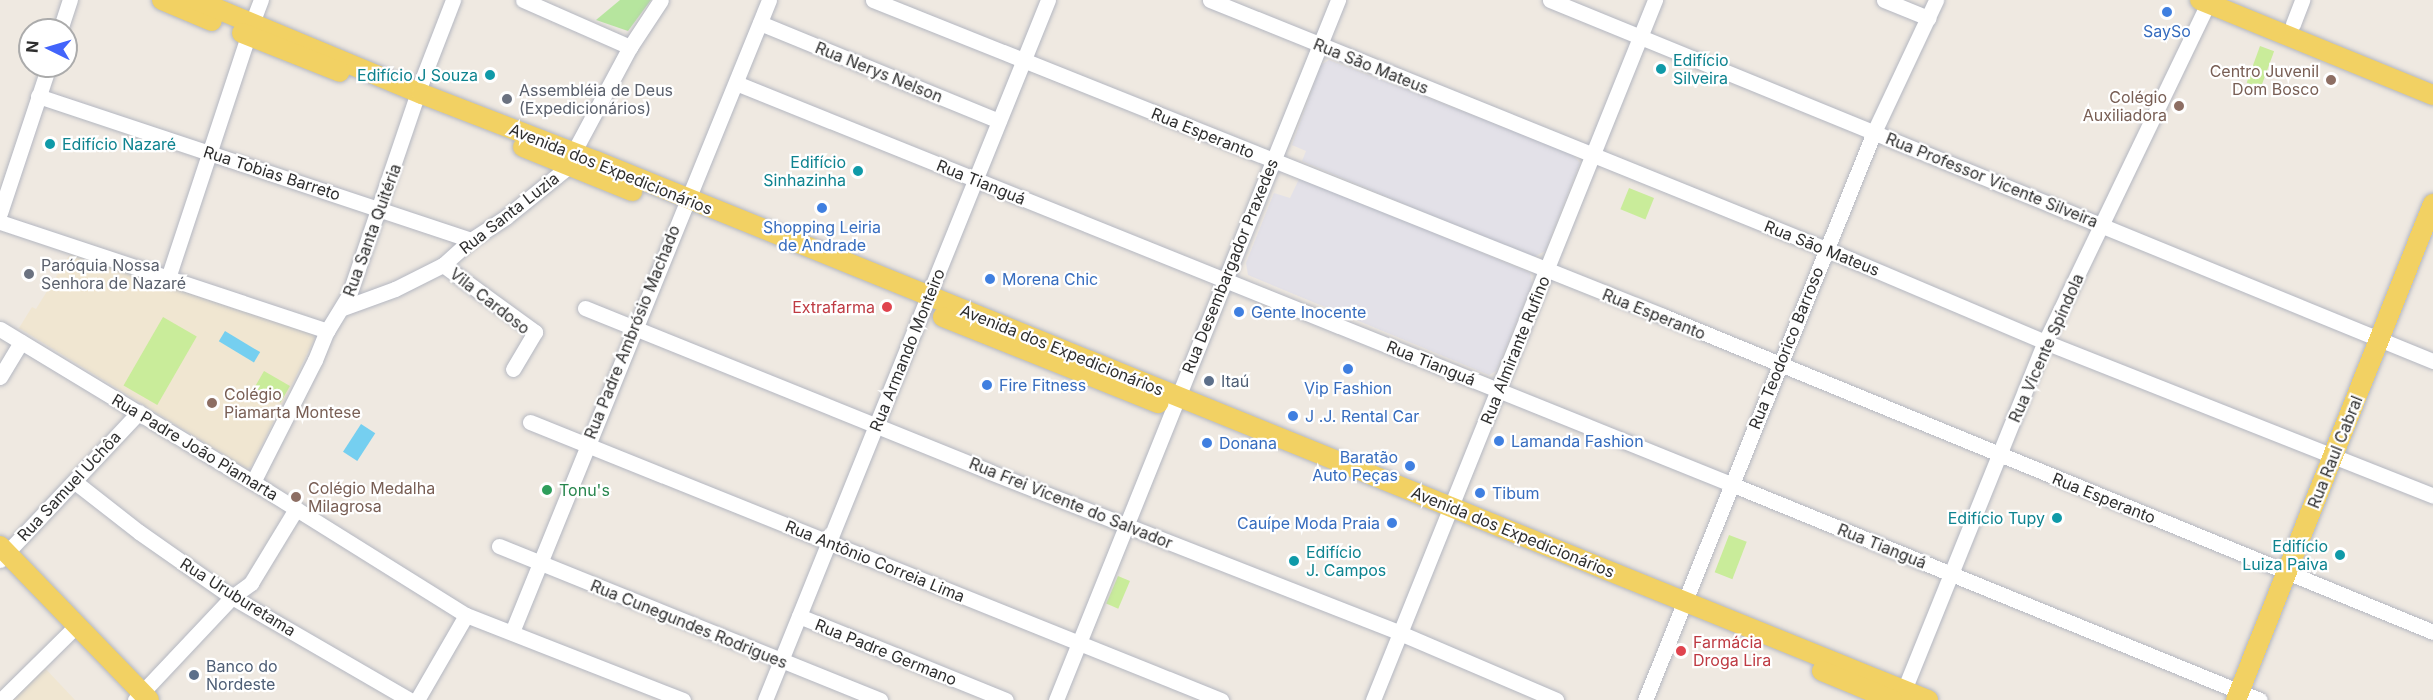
<!DOCTYPE html>
<meta charset="utf-8">
<style>
body{margin:0}
#map{position:relative;width:2433px;height:700px;overflow:hidden;background:#efe9e1;font-family:Inter,sans-serif}
div>[style]{position:absolute}
.industrial>*{inset:0;background:#e3e1e8}
.education>*{inset:0;background:#f0e6d1}
.green>*{inset:0;background:#b6e59e}
.pitch>*{inset:0;background:#c9ec9a;transform-origin:0 0}
.water>*{inset:0;background:#75cff0;transform-origin:0 0}
.roads{filter:drop-shadow(0 0 2px #b4b7c1) drop-shadow(0 0 2px #b4b7c1)}
.minor>*{height:15px;margin:-7.5px;padding:0 7.5px;transform-origin:7.5px;border-radius:7.5px;background:#fff}
.major>*{height:20px;margin:-10px;padding:0 10px;transform-origin:10px;border-radius:10px;background:#f2d163}
.dots>*{width:16px;height:16px;translate:-50% -50%;box-sizing:border-box;border:3px solid #fff;border-radius:50%}
span{translate:-50% -50%;white-space:nowrap;text-align:center;line-height:1.15;-webkit-text-stroke:4.5px #fff;paint-order:stroke}
.shop-label{font-size:16px;color:#366cbe}
.left{translate:0 -50%;text-align:left}
.right{translate:-100% -50%;text-align:right}
.culture-label{font-size:16px;color:#0d838f}
.street-label{font-size:16px;color:#2e2e2e}
.education-label{font-size:16px;color:#785e54}
.worship-label{font-size:16px;color:#5b616d}
.health-label{font-size:16px;color:#be3a42}
.service-label{font-size:16px;color:#4e5e75}
.leisure-label{font-size:16px;color:#27864d}
.north{position:absolute;left:18px;top:18px;width:60px;height:60px;box-sizing:border-box;background:#fff;border:2px solid #ababab;border-radius:50%;rotate:275deg;font-size:16px;font-weight:700;line-height:24px;text-align:center;color:#2e2e2e}
.north::after{content:'';display:block;margin:auto;width:21px;height:27px;background:#4264fb;clip-path:polygon(50% 0,100% 100%,50% 72%,0 100%)}
</style>
<div id="map">
<div class="industrial">
<div style="clip-path:polygon(1329px 60px,1571px 153px,1580px 163px,1545px 251px,1532px 258px,1302px 161px,1306px 151px,1292px 145px,1321px 65px)"></div>
<div style="clip-path:polygon(1300px 177px,1530px 273px,1532px 284px,1496px 371px,1489px 375px,1248px 275px,1246px 263px,1274px 193px,1290px 198px)"></div>
</div>
<div class="education">
<div style="clip-path:polygon(70px 254px,313px 334px,315px 338px,251px 467px,246px 468px,19px 328px,32px 307px,36px 309px)"></div>
<div style="clip-path:polygon(42px 665px,75px 700px,10px 700px)"></div>
</div>
<div class="green">
<div style="clip-path:polygon(620px 0,651px 0,628px 31px,596px 20px)"></div>
</div>
<div class="pitch">
<div style="left:2260px;top:46px;width:15px;height:39px;rotate:20deg"></div>
<div style="left:1629px;top:188px;width:27px;height:23px;rotate:22deg"></div>
<div style="left:163px;top:317px;width:39px;height:79px;rotate:30deg"></div>
<div style="left:264px;top:371px;width:30px;height:19px;rotate:30deg"></div>
<div style="left:1729px;top:535px;width:19px;height:40px;rotate:21deg"></div>
<div style="left:1118px;top:576px;width:13px;height:30px;rotate:23deg"></div>
</div>
<div class="water">
<div style="left:225px;top:331px;width:41px;height:12px;rotate:31deg"></div>
<div style="left:361px;top:424px;width:17px;height:33px;rotate:33deg"></div>
</div>
<div class="roads">
<div class="minor">
<div style="left:523px;top:0;width:117px;rotate:23.7deg"></div>
<div style="left:873px;top:0;width:851px;rotate:21.8deg"></div>
<div style="left:1663px;top:316px;width:832px;rotate:22.31deg"></div>
<div style="left:1210px;top:0;width:664px;rotate:22.01deg"></div>
<div style="left:1826px;top:249px;width:238px;rotate:23deg"></div>
<div style="left:2045px;top:342px;width:417px;rotate:21.6deg"></div>
<div style="left:1550px;top:0;width:954px;rotate:22.24deg"></div>
<div style="left:1884px;top:0;width:48px;rotate:22.2deg"></div>
<div style="left:252px;top:23px;width:25px;rotate:-69deg"></div>
<div style="left:760px;top:23px;width:258px;rotate:22.3deg"></div>
<div style="left:2293px;top:24px;width:26px;rotate:-69deg"></div>
<div style="left:60px;top:30px;width:32px;rotate:-72deg"></div>
<div style="left:736px;top:83px;width:1073px;rotate:21.95deg"></div>
<div style="left:1731px;top:484px;width:571px;rotate:22.21deg"></div>
<div style="left:38px;top:96px;width:456px;rotate:18.4deg"></div>
<div style="left:0;top:213px;width:155px;rotate:-71.6deg"></div>
<div style="left:0;top:222px;width:345px;rotate:18.4deg"></div>
<div style="left:443px;top:265px;width:114px;rotate:36.1deg"></div>
<div style="left:535px;top:332px;width:43px;rotate:120.7deg"></div>
<div style="left:168px;top:278px;width:255px;rotate:-71.7deg"></div>
<div style="left:343px;top:308px;width:55px;rotate:-20.1deg"></div>
<div style="left:395px;top:289px;width:54px;rotate:-26.6deg"></div>
<div style="left:443px;top:265px;width:38px;rotate:-42deg"></div>
<div style="left:471px;top:240px;width:42px;rotate:-33.3deg"></div>
<div style="left:506px;top:217px;width:75px;rotate:-39deg"></div>
<div style="left:564px;top:170px;width:140px;rotate:-61.8deg"></div>
<div style="left:630px;top:47px;width:56px;rotate:-56.6deg"></div>
<div style="left:585px;top:308px;width:437px;rotate:22deg"></div>
<div style="left:990px;top:472px;width:440px;rotate:21.4deg"></div>
<div style="left:1400px;top:633px;width:170px;rotate:23.2deg"></div>
<div style="left:0;top:329px;width:296px;rotate:31.2deg"></div>
<div style="left:253px;top:482px;width:251px;rotate:32deg"></div>
<div style="left:466px;top:615px;width:233px;rotate:21.4deg"></div>
<div style="left:0;top:377px;width:41px;rotate:-59deg"></div>
<div style="left:530px;top:422px;width:745px;rotate:21.92deg"></div>
<div style="left:75px;top:482px;width:81px;rotate:38deg"></div>
<div style="left:139px;top:532px;width:113px;rotate:35deg"></div>
<div style="left:232px;top:597px;width:206px;rotate:30.1deg"></div>
<div style="left:253px;top:482px;width:137px;rotate:-63.1deg"></div>
<div style="left:315px;top:360px;width:31px;rotate:-68deg"></div>
<div style="left:327px;top:331px;width:42px;rotate:-58.6deg"></div>
<div style="left:349px;top:295px;width:227px;rotate:-71.2deg"></div>
<div style="left:422px;top:80px;width:86px;rotate:-68.8deg"></div>
<div style="left:499px;top:546px;width:411px;rotate:22deg"></div>
<div style="left:0;top:560px;width:203px;rotate:-46.8deg"></div>
<div style="left:799px;top:616px;width:223px;rotate:22.1deg"></div>
<div style="left:512px;top:632px;width:682px;rotate:-67.87deg"></div>
<div style="left:1px;top:700px;width:105px;rotate:-44.6deg"></div>
<div style="left:135px;top:700px;width:141px;rotate:-46.7deg"></div>
<div style="left:232px;top:597px;width:24px;rotate:-36deg"></div>
<div style="left:251px;top:583px;width:87px;rotate:-58.7deg"></div>
<div style="left:417px;top:700px;width:98px;rotate:-60deg"></div>
<div style="left:765px;top:700px;width:755px;rotate:-67.99deg"></div>
<div style="left:1056px;top:700px;width:755px;rotate:-68.06deg"></div>
<div style="left:1373px;top:700px;width:755px;rotate:-68.06deg"></div>
<div style="left:1645px;top:700px;width:612px;rotate:-68.04deg"></div>
<div style="left:1874px;top:132px;width:146px;rotate:-64.8deg"></div>
<div style="left:1900px;top:700px;width:386px;rotate:-68deg"></div>
<div style="left:2045px;top:342px;width:375px;rotate:-64.3deg"></div>
</div>
<div class="major">
<div style="left:162px;top:0;width:54px;rotate:22.8deg"></div>
<div style="left:196px;top:0;width:245px;rotate:22.6deg"></div>
<div style="left:422px;top:94px;width:186px;rotate:21.1deg"></div>
<div style="left:596px;top:161px;width:1437px;rotate:22.03deg"></div>
<div style="left:2200px;top:0;width:252px;rotate:22.2deg"></div>
<div style="left:242px;top:33px;width:105px;rotate:21.7deg"></div>
<div style="left:523px;top:147px;width:118px;rotate:22deg"></div>
<div style="left:943px;top:317px;width:232px;rotate:21.8deg"></div>
<div style="left:0;top:546px;width:214px;rotate:45.9deg"></div>
<div style="left:1822px;top:671px;width:76px;rotate:22.5deg"></div>
<div style="left:2236px;top:700px;width:534px;rotate:-68.34deg"></div>
</div>
</div>
<div class="dots">
<div style="left:2167px;top:12px;background:#3f7fe0"></div>
<div style="left:1661px;top:69px;background:#0f9aa8"></div>
<div style="left:490px;top:75px;background:#0f9aa8"></div>
<div style="left:2331px;top:80px;background:#8d6e63"></div>
<div style="left:507px;top:99px;background:#6b7280"></div>
<div style="left:2179px;top:106px;background:#8d6e63"></div>
<div style="left:50px;top:144px;background:#0f9aa8"></div>
<div style="left:858px;top:171px;background:#0f9aa8"></div>
<div style="left:822px;top:208px;background:#3f7fe0"></div>
<div style="left:29px;top:274px;background:#6b7280"></div>
<div style="left:990px;top:279px;background:#3f7fe0"></div>
<div style="left:887px;top:307px;background:#e0444e"></div>
<div style="left:1239px;top:312px;background:#3f7fe0"></div>
<div style="left:1348px;top:369px;background:#3f7fe0"></div>
<div style="left:1209px;top:381px;background:#5c6f8a"></div>
<div style="left:987px;top:385px;background:#3f7fe0"></div>
<div style="left:212px;top:403px;background:#8d6e63"></div>
<div style="left:1293px;top:416px;background:#3f7fe0"></div>
<div style="left:1499px;top:441px;background:#3f7fe0"></div>
<div style="left:1207px;top:443px;background:#3f7fe0"></div>
<div style="left:1410px;top:466px;background:#3f7fe0"></div>
<div style="left:547px;top:490px;background:#2e9e5b"></div>
<div style="left:1480px;top:493px;background:#3f7fe0"></div>
<div style="left:296px;top:497px;background:#8d6e63"></div>
<div style="left:2057px;top:518px;background:#0f9aa8"></div>
<div style="left:1392px;top:523px;background:#3f7fe0"></div>
<div style="left:2340px;top:555px;background:#0f9aa8"></div>
<div style="left:1294px;top:561px;background:#0f9aa8"></div>
<div style="left:1681px;top:651px;background:#e0444e"></div>
<div style="left:194px;top:675px;background:#5c6f8a"></div>
</div>
<div class="shop-label">
<span style="left:2167px;top:31px">SaySo</span>
<span style="left:822px;top:236px">Shopping Leiria<br>de Andrade</span>
<span class="left" style="left:1002px;top:279px">Morena Chic</span>
<span class="left" style="left:1251px;top:312px">Gente Inocente</span>
<span class="left" style="left:999px;top:385px">Fire Fitness</span>
<span style="left:1348px;top:388px">Vip Fashion</span>
<span class="left" style="left:1305px;top:416px">J .J. Rental Car</span>
<span class="left" style="left:1511px;top:441px">Lamanda Fashion</span>
<span class="left" style="left:1219px;top:443px">Donana</span>
<span class="right" style="left:1398px;top:466px">Baratão<br>Auto Peças</span>
<span class="left" style="left:1492px;top:493px">Tibum</span>
<span class="right" style="left:1380px;top:523px">Cauípe Moda Praia</span>
</div>
<div class="culture-label">
<span class="left" style="left:1673px;top:69px">Edifício<br>Silveira</span>
<span class="right" style="left:478px;top:75px">Edifício J Souza</span>
<span class="left" style="left:62px;top:144px">Edifício Nazaré</span>
<span class="right" style="left:846px;top:171px">Edifício<br>Sinhazinha</span>
<span class="right" style="left:2045px;top:518px">Edifício Tupy</span>
<span class="right" style="left:2328px;top:555px">Edifício<br>Luiza Paiva</span>
<span class="left" style="left:1306px;top:561px">Edifício<br>J. Campos</span>
</div>
<div class="street-label">
<span style="left:1371px;top:66px;rotate:22deg">Rua São Mateus</span>
<span style="left:879px;top:72px;rotate:22deg">Rua Nerys Nelson</span>
<span style="left:1203px;top:133px;rotate:22deg">Rua Esperanto</span>
<span style="left:611px;top:169px;rotate:22deg">Avenida dos Expedicionários</span>
<span style="left:272px;top:173px;rotate:18deg">Rua Tobias Barreto</span>
<span style="left:1992px;top:180px;rotate:22deg">Rua Professor Vicente Silveira</span>
<span style="left:981px;top:182px;rotate:22deg">Rua Tianguá</span>
<span style="left:509px;top:213px;rotate:-38deg">Rua Santa Luzia</span>
<span style="left:372px;top:230px;rotate:-70deg">Rua Santa Quitéria</span>
<span style="left:1822px;top:248px;rotate:22deg">Rua São Mateus</span>
<span style="left:1230px;top:266px;rotate:-68deg">Rua Desembargador Praxedes</span>
<span style="left:490px;top:301px;rotate:38deg">Vila Cardoso</span>
<span style="left:1654px;top:314px;rotate:22deg">Rua Esperanto</span>
<span style="left:632px;top:332px;rotate:-68deg">Rua Padre Ambrósio Machado</span>
<span style="left:1786px;top:348px;rotate:-68deg">Rua Teodorico Barroso</span>
<span style="left:2046px;top:348px;rotate:-66deg">Rua Vicente Spíndola</span>
<span style="left:907px;top:350px;rotate:-68deg">Rua Armando Monteiro</span>
<span style="left:1062px;top:350px;rotate:22deg">Avenida dos Expedicionários</span>
<span style="left:1515px;top:350px;rotate:-68deg">Rua Almirante Rufino</span>
<span style="left:1431px;top:363px;rotate:22deg">Rua Tianguá</span>
<span style="left:195px;top:447px;rotate:31deg">Rua Padre João Piamarta</span>
<span style="left:2335px;top:452px;rotate:-68deg">Rua Raul Cabral</span>
<span style="left:69px;top:486px;rotate:-47deg">Rua Samuel Uchôa</span>
<span style="left:2104px;top:498px;rotate:22deg">Rua Esperanto</span>
<span style="left:1071px;top:503px;rotate:22deg">Rua Frei Vicente do Salvador</span>
<span style="left:1513px;top:532px;rotate:22deg">Avenida dos Expedicionários</span>
<span style="left:1882px;top:546px;rotate:22deg">Rua Tianguá</span>
<span style="left:875px;top:561px;rotate:22deg">Rua Antônio Correia Lima</span>
<span style="left:238px;top:597px;rotate:32deg">Rua Uruburetama</span>
<span style="left:689px;top:624px;rotate:22deg">Rua Cunegundes Rodrigues</span>
<span style="left:886px;top:652px;rotate:22deg">Rua Padre Germano</span>
</div>
<div class="education-label">
<span class="right" style="left:2319px;top:80px">Centro Juvenil<br>Dom Bosco</span>
<span class="right" style="left:2167px;top:106px">Colégio<br>Auxiliadora</span>
<span class="left" style="left:224px;top:403px">Colégio<br>Piamarta Montese</span>
<span class="left" style="left:308px;top:497px">Colégio Medalha<br>Milagrosa</span>
</div>
<div class="worship-label">
<span class="left" style="left:519px;top:99px">Assembléia de Deus<br>(Expedicionários)</span>
<span class="left" style="left:41px;top:274px">Paróquia Nossa<br>Senhora de Nazaré</span>
</div>
<div class="health-label">
<span class="right" style="left:875px;top:307px">Extrafarma</span>
<span class="left" style="left:1693px;top:651px">Farmácia<br>Droga Lira</span>
</div>
<div class="service-label">
<span class="left" style="left:1221px;top:381px">Itaú</span>
<span class="left" style="left:206px;top:675px">Banco do<br>Nordeste</span>
</div>
<div class="leisure-label">
<span class="left" style="left:559px;top:490px">Tonu's</span>
</div>
<div class="north">N</div>
</div>
